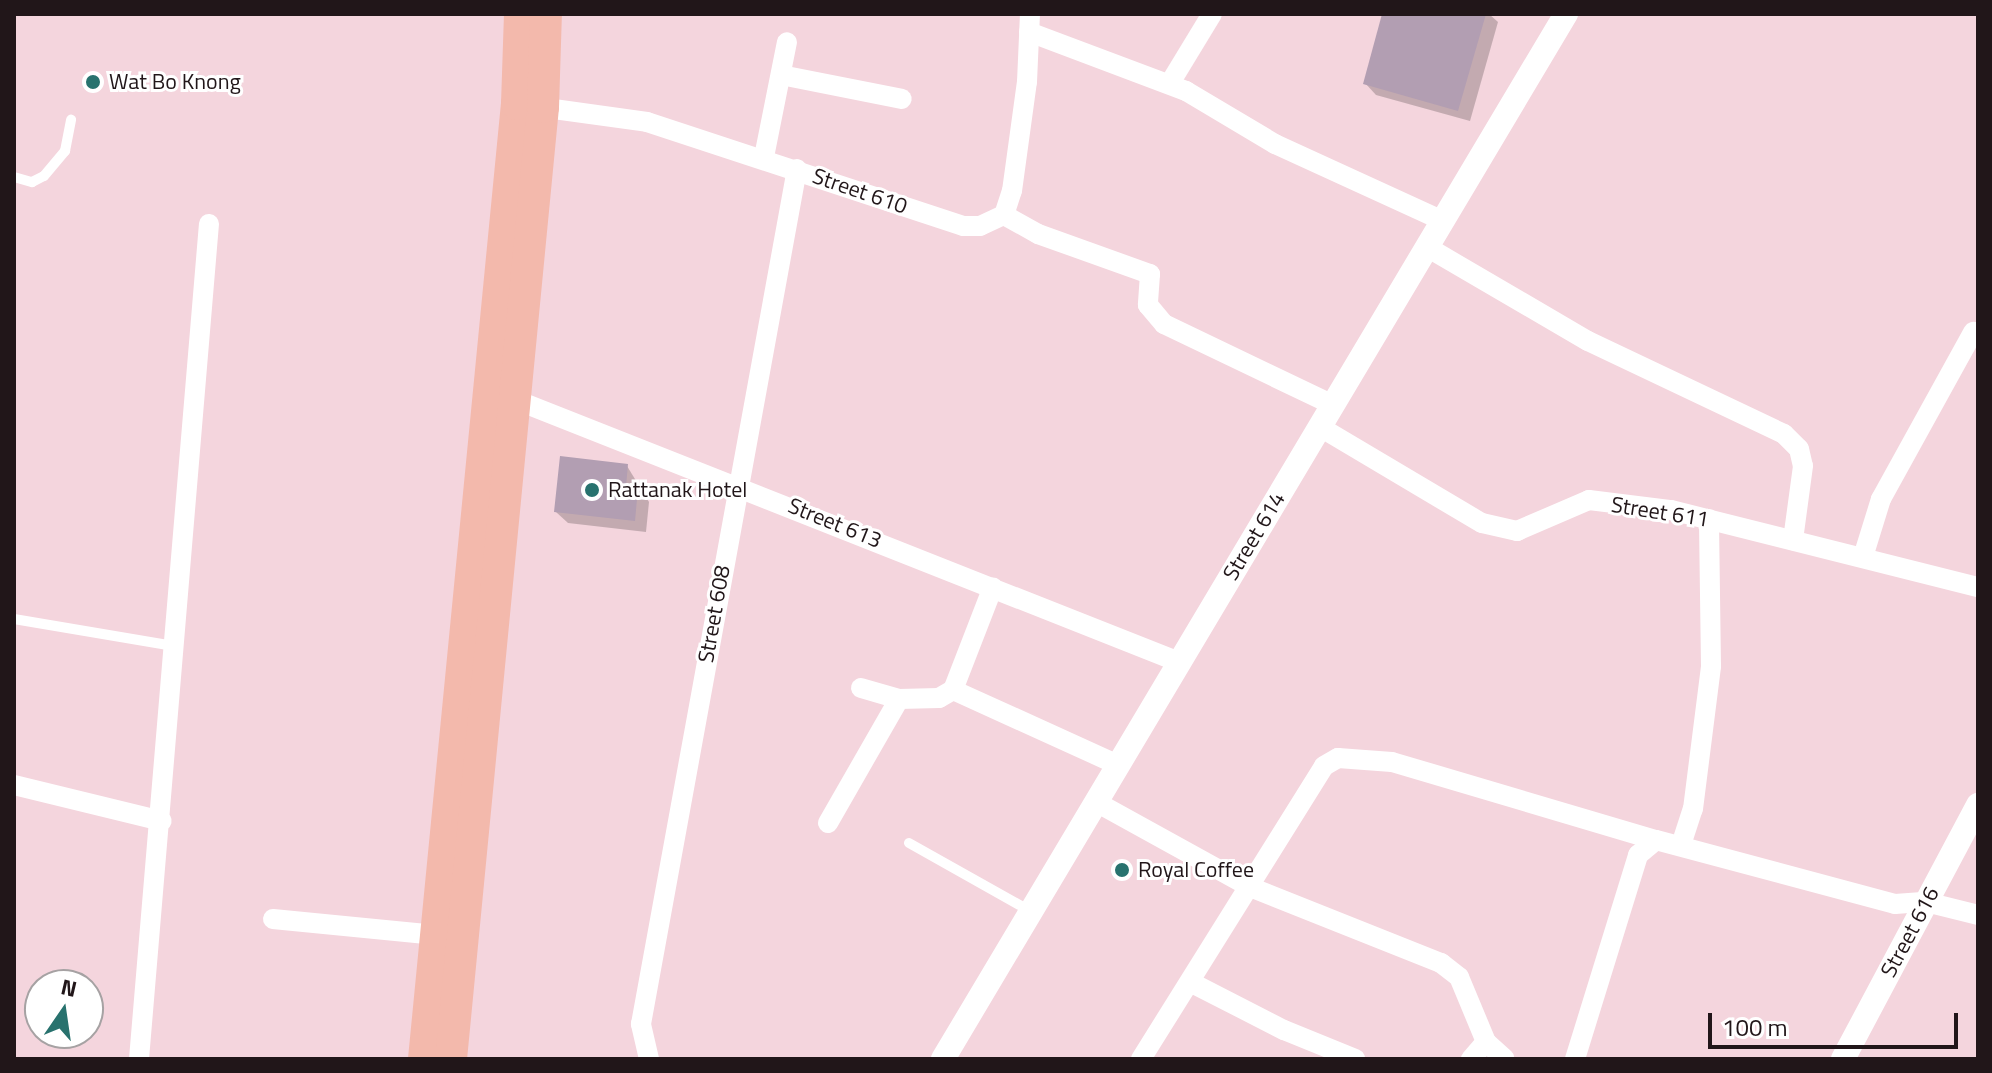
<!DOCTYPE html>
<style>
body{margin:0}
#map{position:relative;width:1992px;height:1073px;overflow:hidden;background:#f4d5dd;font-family:"Titillium Web",sans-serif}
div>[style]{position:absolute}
.shadow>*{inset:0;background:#0003}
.building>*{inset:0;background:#b29eb2}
.service>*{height:10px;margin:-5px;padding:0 5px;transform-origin:5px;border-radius:5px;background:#fff}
.minor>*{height:20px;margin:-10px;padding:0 10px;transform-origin:10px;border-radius:10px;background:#fff}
.tertiary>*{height:24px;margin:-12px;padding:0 12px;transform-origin:12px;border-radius:12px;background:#fff}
.primary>*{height:32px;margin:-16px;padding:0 16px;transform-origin:16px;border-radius:16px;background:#f3b9ac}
.dots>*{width:22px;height:22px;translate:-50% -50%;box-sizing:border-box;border:4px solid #fff;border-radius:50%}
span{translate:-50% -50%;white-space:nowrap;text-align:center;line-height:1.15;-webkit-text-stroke:6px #fff;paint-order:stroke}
.poi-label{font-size:22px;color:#211619}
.left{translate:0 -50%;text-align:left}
.street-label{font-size:22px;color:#211619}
.frame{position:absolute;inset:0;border:16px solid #211619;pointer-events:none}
.north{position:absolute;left:24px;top:969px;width:80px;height:80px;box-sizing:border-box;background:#fff;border:2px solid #a6a2a3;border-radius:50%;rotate:13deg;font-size:22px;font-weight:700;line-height:32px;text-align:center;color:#211619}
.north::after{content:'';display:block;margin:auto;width:28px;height:36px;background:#28726e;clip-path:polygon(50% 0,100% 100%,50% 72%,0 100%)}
.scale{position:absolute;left:1708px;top:1013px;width:250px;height:36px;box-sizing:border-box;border:4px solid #211619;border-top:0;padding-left:10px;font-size:24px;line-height:28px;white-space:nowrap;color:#211619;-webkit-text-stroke:6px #fff;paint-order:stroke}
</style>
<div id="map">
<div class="shadow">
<div style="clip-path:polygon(1384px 14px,1489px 14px,1498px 22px,1470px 121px,1376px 95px,1365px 83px)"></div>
<div style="clip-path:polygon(627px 466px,649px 502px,646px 532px,568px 523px,556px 512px)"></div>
</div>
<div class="building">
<div style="clip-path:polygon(1382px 14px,1486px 14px,1458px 111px,1363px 84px)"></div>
<div style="clip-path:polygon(560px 456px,628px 464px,626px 487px,638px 488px,635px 521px,554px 512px)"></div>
</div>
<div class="service">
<div style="left:14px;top:177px;width:19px;rotate:16deg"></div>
<div style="left:32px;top:182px;width:13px;rotate:-27deg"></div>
<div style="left:44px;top:176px;width:33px;rotate:-50deg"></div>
<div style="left:65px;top:151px;width:32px;rotate:-79deg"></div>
<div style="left:14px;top:619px;width:162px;rotate:9.6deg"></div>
<div style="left:909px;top:843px;width:139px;rotate:29.3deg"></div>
</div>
<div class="minor">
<div style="left:1029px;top:32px;width:168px;rotate:20.6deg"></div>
<div style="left:1186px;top:91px;width:104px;rotate:30.8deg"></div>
<div style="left:1275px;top:144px;width:185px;rotate:24.6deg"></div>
<div style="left:781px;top:75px;width:123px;rotate:11.2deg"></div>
<div style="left:1170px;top:83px;width:81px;rotate:-58.7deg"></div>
<div style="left:532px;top:106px;width:116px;rotate:7.9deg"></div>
<div style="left:647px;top:122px;width:333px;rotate:18.2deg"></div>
<div style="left:963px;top:226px;width:17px"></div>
<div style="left:980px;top:226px;width:26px;rotate:-25deg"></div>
<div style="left:1004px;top:215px;width:25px;rotate:-72deg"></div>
<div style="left:1012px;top:191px;width:110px;rotate:-82.2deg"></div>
<div style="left:1027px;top:82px;width:68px;rotate:-87.5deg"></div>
<div style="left:764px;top:157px;width:117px;rotate:-78.7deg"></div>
<div style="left:1004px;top:215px;width:39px;rotate:29deg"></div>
<div style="left:1038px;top:234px;width:119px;rotate:19.7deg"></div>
<div style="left:1150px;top:274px;width:31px;rotate:94deg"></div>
<div style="left:1148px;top:305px;width:25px;rotate:50deg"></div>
<div style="left:1164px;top:324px;width:187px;rotate:25.6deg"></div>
<div style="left:1427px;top:247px;width:186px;rotate:30.3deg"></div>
<div style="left:1588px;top:341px;width:217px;rotate:25.4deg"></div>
<div style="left:1784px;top:434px;width:21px;rotate:45deg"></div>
<div style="left:1799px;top:449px;width:17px;rotate:77deg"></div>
<div style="left:1803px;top:466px;width:75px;rotate:97.7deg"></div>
<div style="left:506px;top:396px;width:724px;rotate:21.57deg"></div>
<div style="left:1320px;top:427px;width:188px;rotate:30.7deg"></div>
<div style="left:1482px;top:523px;width:36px;rotate:13deg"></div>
<div style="left:1517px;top:531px;width:78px;rotate:-23.3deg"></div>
<div style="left:1589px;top:500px;width:83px;rotate:7deg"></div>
<div style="left:1671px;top:510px;width:317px;rotate:14.1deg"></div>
<div style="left:1863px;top:557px;width:61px;rotate:-72.8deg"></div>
<div style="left:1881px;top:499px;width:191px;rotate:-61.1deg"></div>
<div style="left:861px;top:688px;width:40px;rotate:16deg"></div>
<div style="left:899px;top:699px;width:40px;rotate:-1.4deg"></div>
<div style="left:939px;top:698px;width:16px;rotate:-30deg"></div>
<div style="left:953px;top:690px;width:181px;rotate:24.4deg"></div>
<div style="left:953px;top:690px;width:110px;rotate:-68.8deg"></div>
<div style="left:14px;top:785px;width:152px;rotate:13.7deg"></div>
<div style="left:1096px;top:802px;width:176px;rotate:28.9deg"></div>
<div style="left:1250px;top:887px;width:206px;rotate:21.7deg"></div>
<div style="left:1441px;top:963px;width:23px;rotate:38deg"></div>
<div style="left:1459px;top:977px;width:70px;rotate:67.4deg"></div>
<div style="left:1486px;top:1042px;width:25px;rotate:42deg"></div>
<div style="left:828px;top:823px;width:143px;rotate:-60.2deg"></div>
<div style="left:1681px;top:845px;width:38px;rotate:-72deg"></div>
<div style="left:1693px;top:809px;width:144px;rotate:-82.8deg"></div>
<div style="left:1711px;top:666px;width:147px;rotate:-90.8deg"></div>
<div style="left:273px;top:919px;width:164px;rotate:5.6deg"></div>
<div style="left:1190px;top:982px;width:106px;rotate:27.1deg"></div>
<div style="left:1284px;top:1030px;width:77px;rotate:22.2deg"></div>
<div style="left:139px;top:1059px;width:838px;rotate:-85.21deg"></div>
<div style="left:649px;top:1059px;width:36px;rotate:-103deg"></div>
<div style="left:641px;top:1024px;width:869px;rotate:-79.66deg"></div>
<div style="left:1141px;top:1059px;width:345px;rotate:-58deg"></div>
<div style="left:1324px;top:766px;width:16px;rotate:-30deg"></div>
<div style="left:1338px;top:758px;width:54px;rotate:4.2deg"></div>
<div style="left:1392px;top:762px;width:275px;rotate:16.5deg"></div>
<div style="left:1471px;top:1059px;width:23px;rotate:-49deg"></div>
<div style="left:1575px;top:1059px;width:214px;rotate:-72.8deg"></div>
<div style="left:1638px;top:855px;width:23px;rotate:-40deg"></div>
<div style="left:1656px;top:840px;width:247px;rotate:15deg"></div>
<div style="left:1895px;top:904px;width:31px;rotate:-4deg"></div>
<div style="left:1926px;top:902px;width:54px;rotate:14deg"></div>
</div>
<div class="tertiary">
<div style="left:943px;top:1059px;width:1217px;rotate:-59.2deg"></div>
<div style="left:1843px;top:1059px;width:288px;rotate:-62deg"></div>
</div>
<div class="primary">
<div style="left:424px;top:1059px;width:960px;rotate:-84.44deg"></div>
<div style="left:517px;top:104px;width:90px;rotate:-88.1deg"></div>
<div style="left:451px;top:1059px;width:956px;rotate:-84.48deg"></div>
<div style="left:543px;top:107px;width:93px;rotate:-88.2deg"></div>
</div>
<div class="dots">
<div style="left:93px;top:82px;background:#28726e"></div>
<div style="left:592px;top:490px;background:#28726e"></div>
<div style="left:1122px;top:870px;background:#28726e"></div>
</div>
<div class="poi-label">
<span class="left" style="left:109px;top:82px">Wat Bo Knong</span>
<span class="left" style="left:608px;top:490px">Rattanak Hotel</span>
<span class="left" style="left:1138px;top:870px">Royal Coffee</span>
</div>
<div class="street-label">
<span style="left:860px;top:191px;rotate:19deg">Street 610</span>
<span style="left:1660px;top:512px;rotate:9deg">Street 611</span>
<span style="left:835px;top:523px;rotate:22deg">Street 613</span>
<span style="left:1254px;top:536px;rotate:-59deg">Street 614</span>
<span style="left:714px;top:614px;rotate:-80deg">Street 608</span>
<span style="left:1910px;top:932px;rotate:-62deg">Street 616</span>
</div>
<div class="frame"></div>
<div class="north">N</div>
<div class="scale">100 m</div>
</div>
